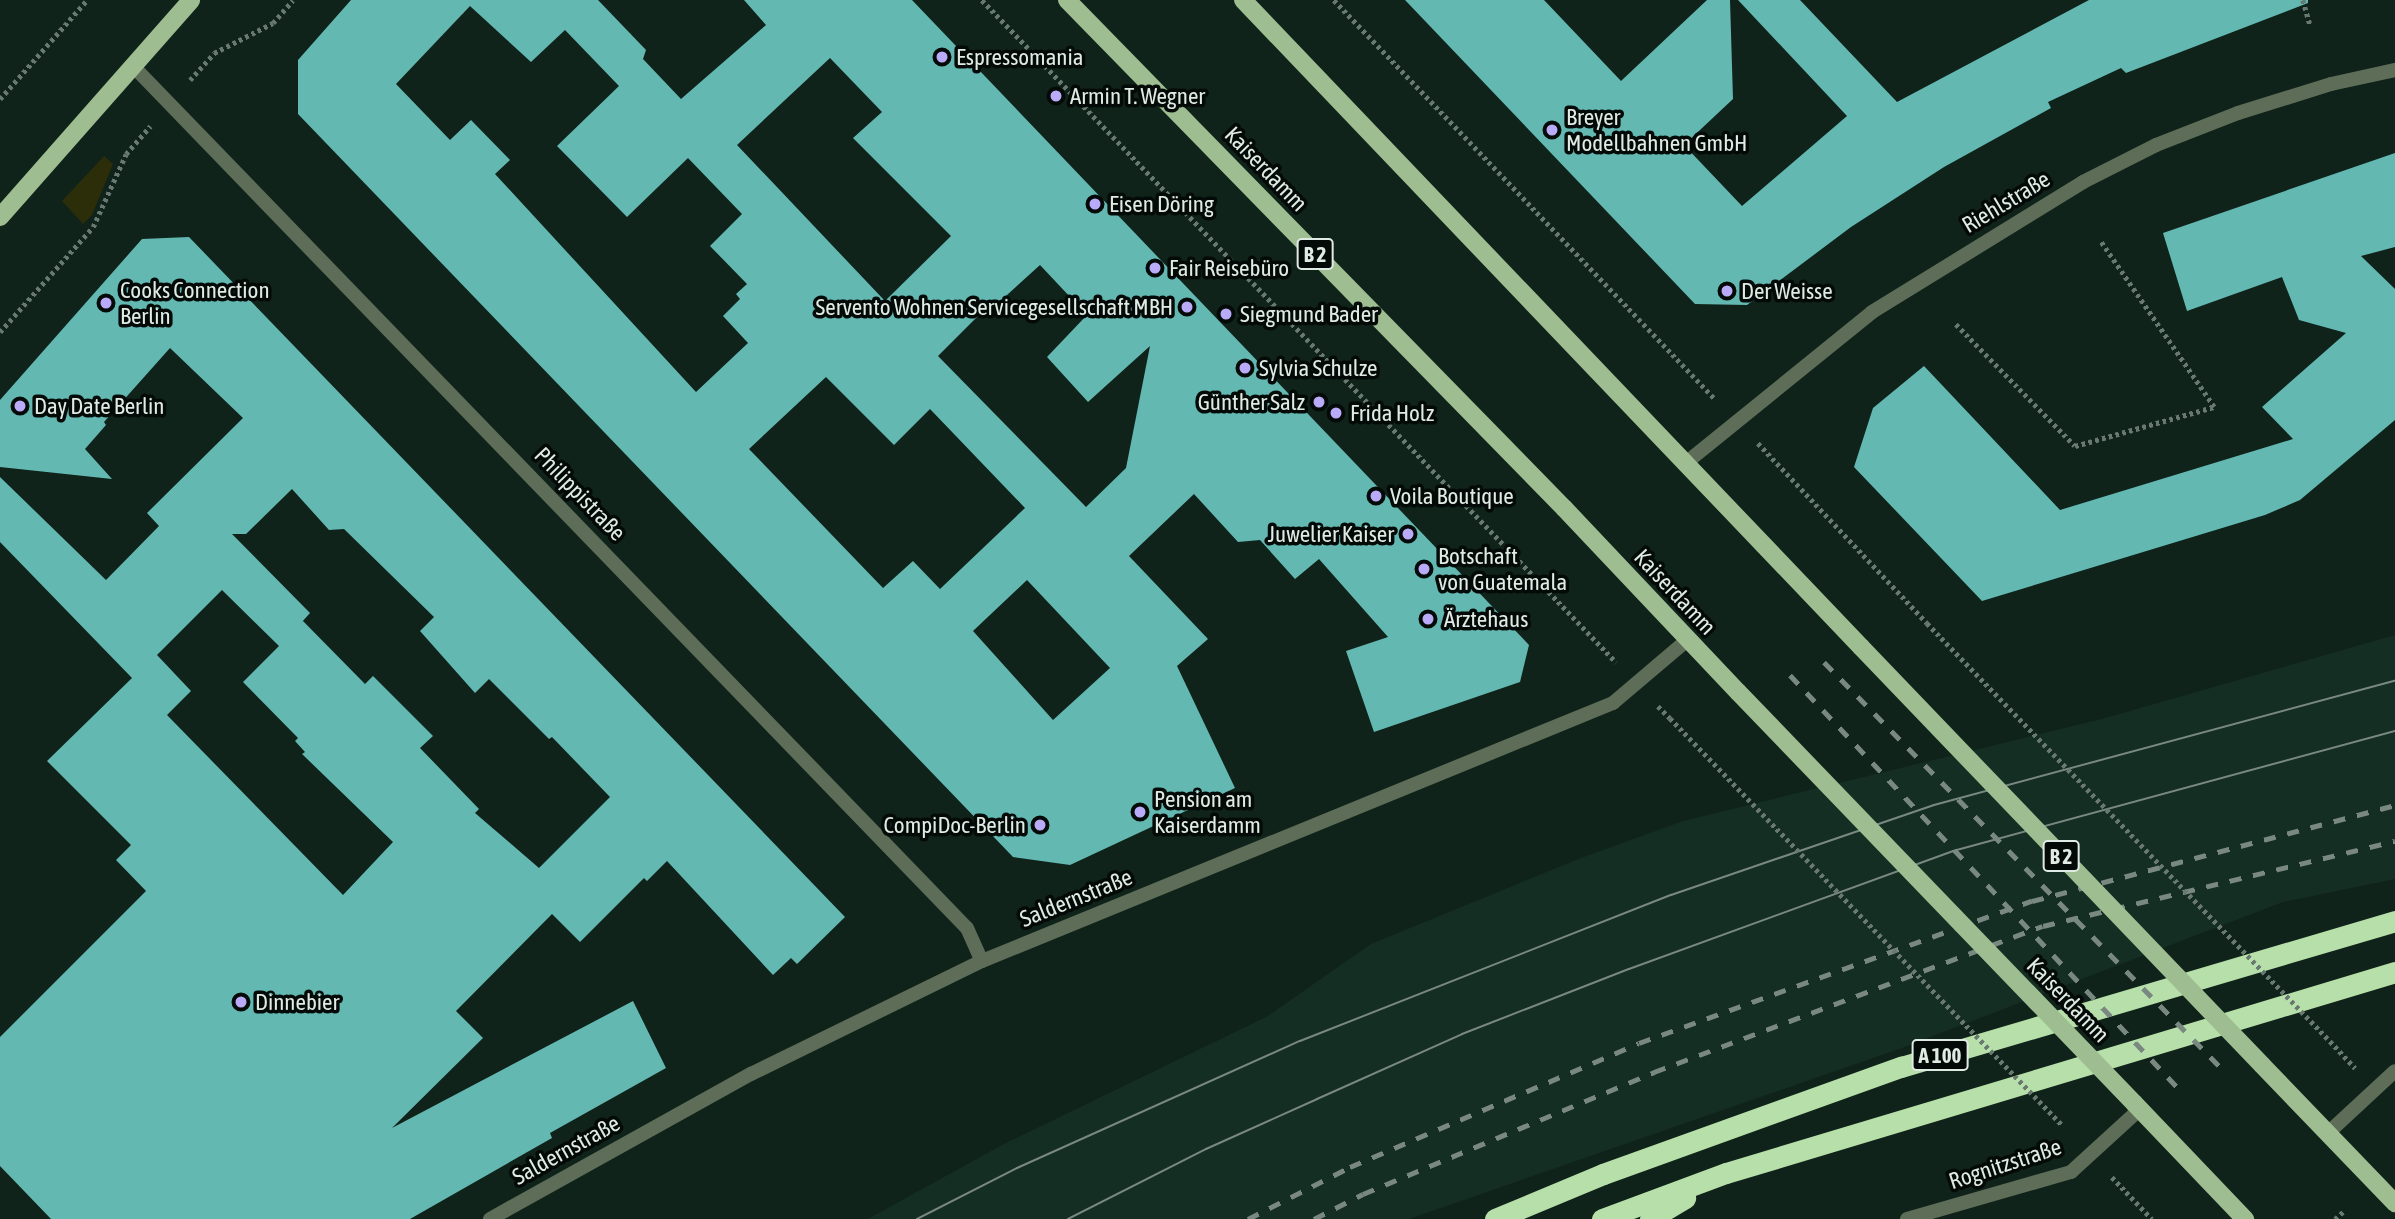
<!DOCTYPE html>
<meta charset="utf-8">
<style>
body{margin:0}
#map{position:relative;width:2395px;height:1219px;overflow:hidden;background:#10231a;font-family:"Asap Condensed",sans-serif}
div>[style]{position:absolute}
.built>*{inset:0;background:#142e23}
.green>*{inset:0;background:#2c2d09}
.building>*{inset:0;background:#63b8b2}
.path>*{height:4.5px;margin-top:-2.25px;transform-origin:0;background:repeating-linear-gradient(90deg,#697971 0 3.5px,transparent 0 7px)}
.minor>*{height:14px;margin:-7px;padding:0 7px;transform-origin:7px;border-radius:7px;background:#5e6d58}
.primary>*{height:18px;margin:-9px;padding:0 9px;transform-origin:9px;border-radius:9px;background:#9ebe92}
.motorway>*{height:21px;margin:-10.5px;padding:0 10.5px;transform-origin:10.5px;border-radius:10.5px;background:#b7dfa9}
.tram>*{height:2px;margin:-1px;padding:0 1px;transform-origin:1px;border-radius:1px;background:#798881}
.rail>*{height:5px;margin-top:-2.5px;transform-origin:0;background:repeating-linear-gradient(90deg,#798881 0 12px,transparent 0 24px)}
.path-bridge>*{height:4.5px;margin-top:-2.25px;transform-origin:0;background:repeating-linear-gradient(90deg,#697971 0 3.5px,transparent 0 7px)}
.primary-bridge>*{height:18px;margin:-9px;padding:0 9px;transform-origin:9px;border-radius:9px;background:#9ebe92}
.dots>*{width:19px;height:19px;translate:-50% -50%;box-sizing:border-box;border:4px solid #040a07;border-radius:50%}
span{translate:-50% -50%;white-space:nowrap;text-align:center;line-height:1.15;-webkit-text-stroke:7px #040a07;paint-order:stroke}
.shield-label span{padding:2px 5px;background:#040a07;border:2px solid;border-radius:5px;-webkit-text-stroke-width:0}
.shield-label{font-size:21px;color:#e0ebe5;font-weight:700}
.poi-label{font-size:23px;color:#e0ebe5}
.left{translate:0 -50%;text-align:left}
.right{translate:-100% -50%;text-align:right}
.street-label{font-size:23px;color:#e0ebe5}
</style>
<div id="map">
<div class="built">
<div style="clip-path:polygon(2395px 635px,2395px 879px,2283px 902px,1899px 1049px,1409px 1219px,868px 1219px,1002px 1145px,1268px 1016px,1371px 944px,1581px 858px,1683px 821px,2102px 719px)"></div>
</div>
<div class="green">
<div style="clip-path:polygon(104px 156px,113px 164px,92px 215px,83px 224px,62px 201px)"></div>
</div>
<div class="building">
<div style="clip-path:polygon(evenodd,351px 0,598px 0,646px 50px,643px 59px,681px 99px,766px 25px,744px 0,912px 0,1529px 645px,1520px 682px,1374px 732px,1346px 651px,1388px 637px,1319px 559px,1295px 579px,1260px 540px,1238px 542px,1194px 494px,1129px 556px,1208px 639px,1177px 666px,1235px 788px,1070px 865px,1013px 857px,298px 114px,298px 60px,351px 0,470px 6px,531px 62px,565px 30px,619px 86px,557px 146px,627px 217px,688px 158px,742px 214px,710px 246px,747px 284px,736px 294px,740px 299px,723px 316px,748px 343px,696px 392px,495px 174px,510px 160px,471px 120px,450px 140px,396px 84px,470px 6px,351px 0,830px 58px,882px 112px,853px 138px,951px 236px,885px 301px,737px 145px,830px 58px,351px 0,1040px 265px,1087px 315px,1047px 357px,1088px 402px,1150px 346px,1126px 468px,1086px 507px,938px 356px,979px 315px,985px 315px,1040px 265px,351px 0,826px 377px,894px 445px,930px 409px,1025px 508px,940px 589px,913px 561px,883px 588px,749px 449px,826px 377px,351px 0,1027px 580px,1110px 668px,1053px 720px,973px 631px,1027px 580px)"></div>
<div style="clip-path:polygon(1405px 0,1544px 0,1621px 81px,1707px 0,1730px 0,1733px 99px,1684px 145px,1742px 206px,1847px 116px,1738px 0,1800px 0,1897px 102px,2089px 0,2308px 0,2308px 3px,2126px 73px,2121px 68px,2048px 102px,2051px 108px,1944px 167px,1851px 227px,1747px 305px,1695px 304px)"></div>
<div style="clip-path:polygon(2395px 153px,2395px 247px,2361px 256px,2395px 289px,2395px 420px,2300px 500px,2265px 515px,1982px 601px,1854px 467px,1873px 408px,1924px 366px,2060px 510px,2293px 439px,2262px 407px,2346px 333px,2299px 320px,2282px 277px,2187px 311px,2163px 233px)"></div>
<div style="clip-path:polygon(evenodd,189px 237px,845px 917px,797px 964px,791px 958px,773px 975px,667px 861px,647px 881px,644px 878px,580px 942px,552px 914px,456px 1011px,483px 1038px,392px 1128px,633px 1001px,666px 1068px,550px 1133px,552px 1138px,410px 1219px,51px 1219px,0 1166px,0 1037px,146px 891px,116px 860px,131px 845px,47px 761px,132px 678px,0 542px,0 477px,106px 580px,159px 526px,147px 513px,243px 418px,170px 348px,104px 422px,106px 425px,85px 449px,112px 479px,0 467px,0 400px,142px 239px,189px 237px,292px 489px,329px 530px,344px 529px,434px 617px,420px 631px,475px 693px,489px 679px,549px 739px,552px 737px,610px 797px,539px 868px,475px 813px,479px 809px,420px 748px,433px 736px,373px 676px,365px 684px,303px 621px,301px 623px,310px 613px,232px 534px,246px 534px,292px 489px,189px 237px,222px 590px,279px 646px,243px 682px,298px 738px,295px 741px,305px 752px,302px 754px,393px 842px,343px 895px,167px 715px,191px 691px,157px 655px,222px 590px)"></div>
</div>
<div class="path">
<div style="left:982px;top:0;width:917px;rotate:46.24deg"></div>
<div style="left:1334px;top:0;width:552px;rotate:46.32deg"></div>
<div style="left:2303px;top:0;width:26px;rotate:74deg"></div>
<div style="left:190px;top:80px;width:36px;rotate:-48deg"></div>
<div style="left:214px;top:53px;width:66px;rotate:-27deg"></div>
<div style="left:273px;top:23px;width:30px;rotate:-49deg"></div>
<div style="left:0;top:99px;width:132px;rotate:-48.7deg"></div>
<div style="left:1956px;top:324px;width:170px;rotate:45.7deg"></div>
<div style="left:2075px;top:446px;width:144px;rotate:-15.7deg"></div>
<div style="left:2214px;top:407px;width:200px;rotate:-124.4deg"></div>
<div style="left:0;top:332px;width:140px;rotate:-48.5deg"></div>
<div style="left:93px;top:227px;width:80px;rotate:-65.7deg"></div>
<div style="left:126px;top:154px;width:37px;rotate:-49deg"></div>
<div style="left:1758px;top:443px;width:247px;rotate:46.8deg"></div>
<div style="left:1658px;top:706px;width:17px;rotate:45deg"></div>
<div style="left:2330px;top:1041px;width:37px;rotate:47deg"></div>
<div style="left:2112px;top:1177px;width:58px;rotate:46.4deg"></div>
<div style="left:2335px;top:1219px;width:13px;rotate:-42deg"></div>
</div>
<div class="minor">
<div style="left:133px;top:66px;width:1199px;rotate:45.95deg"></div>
<div style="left:967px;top:928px;width:36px;rotate:66deg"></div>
<div style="left:1687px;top:462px;width:238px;rotate:-39deg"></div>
<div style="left:1872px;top:312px;width:248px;rotate:-31.6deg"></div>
<div style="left:2083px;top:182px;width:82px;rotate:-26.9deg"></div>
<div style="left:2156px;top:145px;width:88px;rotate:-21.3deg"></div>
<div style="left:2238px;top:113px;width:97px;rotate:-17.3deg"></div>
<div style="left:2331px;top:84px;width:66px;rotate:-12.3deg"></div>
<div style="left:2328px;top:1133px;width:91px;rotate:-42.8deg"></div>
<div style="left:490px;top:1219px;width:299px;rotate:-29.1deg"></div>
<div style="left:751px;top:1074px;width:257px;rotate:-26.1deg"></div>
<div style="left:982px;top:961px;width:682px;rotate:-22.24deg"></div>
<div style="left:1613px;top:703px;width:96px;rotate:-40.3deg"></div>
<div style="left:1907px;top:1219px;width:171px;rotate:-16deg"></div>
<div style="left:2071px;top:1172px;width:93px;rotate:-42.4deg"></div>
</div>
<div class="primary">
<div style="left:1067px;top:0;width:711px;rotate:45.63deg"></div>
<div style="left:1564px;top:508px;width:253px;rotate:46.6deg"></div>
<div style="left:1243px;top:0;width:895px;rotate:46.31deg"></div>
<div style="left:0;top:217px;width:289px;rotate:-48.6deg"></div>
<div style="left:2262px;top:1065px;width:192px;rotate:46.1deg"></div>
<div style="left:2134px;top:1103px;width:161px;rotate:46.3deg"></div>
</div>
<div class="motorway">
<div style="left:1495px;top:1219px;width:117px;rotate:-22.6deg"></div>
<div style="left:1603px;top:1174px;width:317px;rotate:-19.8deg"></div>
<div style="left:1901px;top:1067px;width:515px;rotate:-16.46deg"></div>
<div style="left:1602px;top:1219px;width:132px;rotate:-20.4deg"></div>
<div style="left:1726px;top:1173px;width:699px;rotate:-16.72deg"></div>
<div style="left:1650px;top:1219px;width:41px;rotate:-31deg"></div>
</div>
<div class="tram">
<div style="left:917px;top:1219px;width:112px;rotate:-27deg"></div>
<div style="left:1017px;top:1168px;width:310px;rotate:-24.2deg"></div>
<div style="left:1300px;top:1041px;width:399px;rotate:-21.5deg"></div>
<div style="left:1671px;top:895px;width:278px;rotate:-18.9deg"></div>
<div style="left:1934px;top:805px;width:477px;rotate:-15.1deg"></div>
<div style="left:1068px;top:1219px;width:155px;rotate:-26.9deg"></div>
<div style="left:1206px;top:1149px;width:122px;rotate:-24.2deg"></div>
<div style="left:1317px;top:1099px;width:159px;rotate:-24.1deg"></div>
<div style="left:1462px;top:1034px;width:179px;rotate:-21.3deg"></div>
<div style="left:1629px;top:969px;width:345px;rotate:-20deg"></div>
<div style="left:1953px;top:851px;width:458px;rotate:-15.2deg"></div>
</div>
<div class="rail">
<div style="left:1824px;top:662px;width:576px;rotate:45.63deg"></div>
<div style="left:1790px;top:675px;width:568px;rotate:46.78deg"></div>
<div style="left:1248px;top:1219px;width:114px;rotate:-27deg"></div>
<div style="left:1350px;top:1167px;width:314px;rotate:-23.2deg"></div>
<div style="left:1639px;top:1043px;width:418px;rotate:-19.9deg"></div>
<div style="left:2032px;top:901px;width:375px;rotate:-14.8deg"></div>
<div style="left:1314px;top:1219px;width:55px;rotate:-27deg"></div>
<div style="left:1363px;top:1194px;width:316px;rotate:-22.7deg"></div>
<div style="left:1654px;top:1072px;width:415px;rotate:-20.6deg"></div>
<div style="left:2043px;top:926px;width:362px;rotate:-13.6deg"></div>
</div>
<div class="path-bridge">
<div style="left:1927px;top:623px;width:581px;rotate:46.05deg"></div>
<div style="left:1670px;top:718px;width:566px;rotate:46.07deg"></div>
</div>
<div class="primary-bridge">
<div style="left:1861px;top:647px;width:579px;rotate:46.19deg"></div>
<div style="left:1738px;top:692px;width:571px;rotate:46.06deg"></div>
</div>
<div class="dots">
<div style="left:942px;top:57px;background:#b9abf7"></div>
<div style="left:1056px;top:96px;background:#b9abf7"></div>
<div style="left:1552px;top:130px;background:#b9abf7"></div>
<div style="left:1095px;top:204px;background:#b9abf7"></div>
<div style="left:1155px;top:268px;background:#b9abf7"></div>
<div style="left:1727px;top:291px;background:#b9abf7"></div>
<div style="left:106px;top:303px;background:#b9abf7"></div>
<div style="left:1187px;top:307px;background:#b9abf7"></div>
<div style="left:1226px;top:314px;background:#b9abf7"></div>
<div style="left:1245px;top:368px;background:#b9abf7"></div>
<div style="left:1319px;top:402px;background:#b9abf7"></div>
<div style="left:20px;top:406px;background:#b9abf7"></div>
<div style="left:1336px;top:413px;background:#b9abf7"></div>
<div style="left:1376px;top:496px;background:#b9abf7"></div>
<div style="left:1408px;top:534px;background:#b9abf7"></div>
<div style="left:1424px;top:569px;background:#b9abf7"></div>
<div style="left:1428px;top:619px;background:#b9abf7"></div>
<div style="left:1140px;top:812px;background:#b9abf7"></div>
<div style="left:1040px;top:825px;background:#b9abf7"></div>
<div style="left:241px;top:1002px;background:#b9abf7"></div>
</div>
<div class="shield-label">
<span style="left:1315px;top:254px">B 2</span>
<span style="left:2061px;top:856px">B 2</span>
<span style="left:1940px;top:1055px">A 100</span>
</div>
<div class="poi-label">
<span class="left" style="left:956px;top:57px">Espressomania</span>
<span class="left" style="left:1070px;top:96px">Armin T. Wegner</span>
<span class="left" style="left:1566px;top:130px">Breyer<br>Modellbahnen GmbH</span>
<span class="left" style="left:1109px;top:204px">Eisen Döring</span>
<span class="left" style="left:1169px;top:268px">Fair Reisebüro</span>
<span class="left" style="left:120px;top:303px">Cooks Connection<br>Berlin</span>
<span class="left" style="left:1741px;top:291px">Der Weisse</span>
<span class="right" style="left:1173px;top:307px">Servento Wohnen Servicegesellschaft MBH</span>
<span class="left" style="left:1240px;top:314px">Siegmund Bader</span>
<span class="left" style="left:1259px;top:368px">Sylvia Schulze</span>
<span class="right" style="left:1305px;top:402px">Günther Salz</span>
<span class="left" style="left:34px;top:406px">Day Date Berlin</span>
<span class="left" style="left:1350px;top:413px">Frida Holz</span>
<span class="left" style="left:1390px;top:496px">Voila Boutique</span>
<span class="right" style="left:1394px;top:534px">Juwelier Kaiser</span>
<span class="left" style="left:1438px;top:569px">Botschaft<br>von Guatemala</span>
<span class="left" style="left:1444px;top:619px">Ärztehaus</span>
<span class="left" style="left:1154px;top:812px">Pension am<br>Kaiserdamm</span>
<span class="right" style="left:1026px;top:825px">CompiDoc-Berlin</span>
<span class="left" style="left:255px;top:1002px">Dinnebier</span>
</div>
<div class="street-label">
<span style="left:1266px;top:169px;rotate:46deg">Kaiserdamm</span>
<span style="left:2006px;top:202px;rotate:-31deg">Riehlstraße</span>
<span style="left:580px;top:494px;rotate:46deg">Philippistraße</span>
<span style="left:1675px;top:592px;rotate:47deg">Kaiserdamm</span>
<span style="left:1076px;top:898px;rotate:-22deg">Saldernstraße</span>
<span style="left:2068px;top:1000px;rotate:46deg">Kaiserdamm</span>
<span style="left:566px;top:1150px;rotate:-29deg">Saldernstraße</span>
<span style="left:2005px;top:1164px;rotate:-18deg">Rognitzstraße</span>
</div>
</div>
